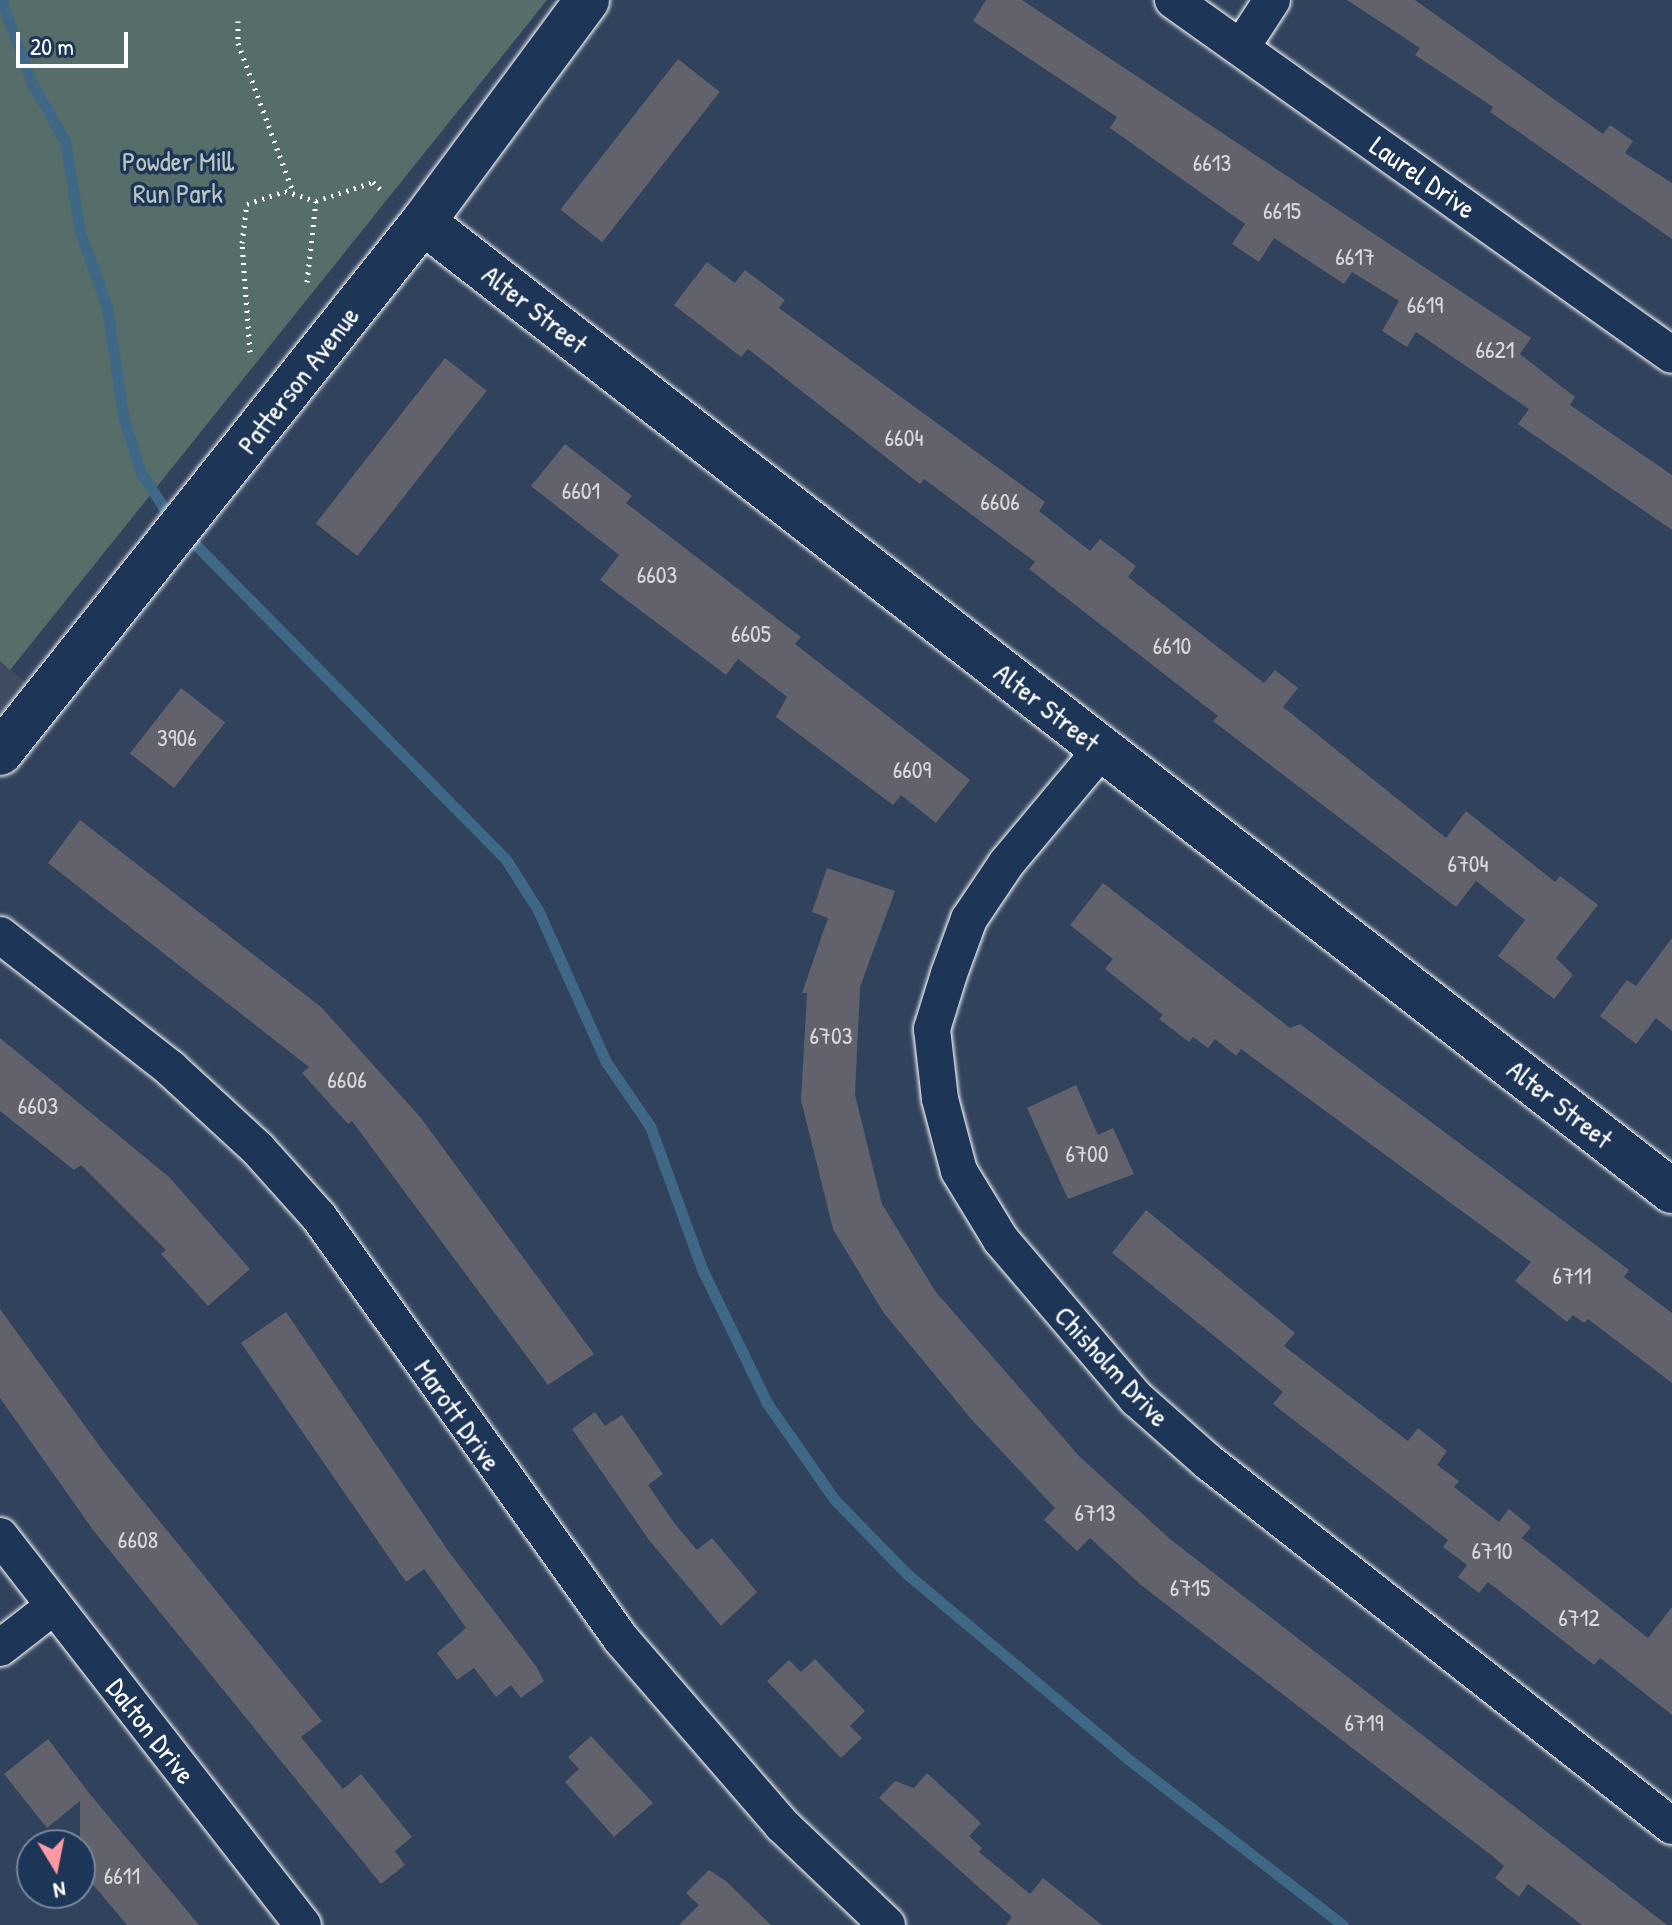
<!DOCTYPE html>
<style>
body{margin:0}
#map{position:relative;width:1672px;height:1925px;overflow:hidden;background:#31425d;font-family:"Patrick Hand",sans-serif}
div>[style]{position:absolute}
.built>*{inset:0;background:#3f4c61}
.green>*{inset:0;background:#566d69}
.stream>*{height:11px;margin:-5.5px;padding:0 5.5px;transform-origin:5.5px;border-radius:5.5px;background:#3f6886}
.building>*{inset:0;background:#61626b;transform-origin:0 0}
.path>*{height:5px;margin-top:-2.5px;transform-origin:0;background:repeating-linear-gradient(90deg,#fff 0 2px,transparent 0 8px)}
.roads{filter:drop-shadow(0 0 2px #fff) drop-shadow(0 0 2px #fff)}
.minor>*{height:36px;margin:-18px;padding:0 18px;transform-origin:18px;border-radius:18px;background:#1d3557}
.tertiary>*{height:44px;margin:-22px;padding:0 22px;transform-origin:22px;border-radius:22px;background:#1d3557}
.secondary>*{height:44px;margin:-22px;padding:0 22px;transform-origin:22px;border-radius:22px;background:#1d3557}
span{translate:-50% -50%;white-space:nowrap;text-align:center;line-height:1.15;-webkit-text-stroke:7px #1d3557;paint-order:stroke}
.number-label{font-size:24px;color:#d8d8da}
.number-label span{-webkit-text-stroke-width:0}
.park-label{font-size:28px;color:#bbc5c3}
.street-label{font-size:28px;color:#fff}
.north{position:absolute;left:16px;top:1829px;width:80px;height:80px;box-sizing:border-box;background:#1d3557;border:2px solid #77869a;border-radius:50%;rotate:170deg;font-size:22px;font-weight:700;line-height:32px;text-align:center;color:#fff}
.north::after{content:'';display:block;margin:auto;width:28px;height:36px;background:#ff9aa2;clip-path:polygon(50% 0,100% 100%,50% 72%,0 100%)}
.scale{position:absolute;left:16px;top:32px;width:112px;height:36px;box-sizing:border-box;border:4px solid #fff;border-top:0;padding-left:10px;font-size:24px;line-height:28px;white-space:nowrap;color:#fff;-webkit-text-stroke:6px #1d3557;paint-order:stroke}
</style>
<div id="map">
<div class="built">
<div style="clip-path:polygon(0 661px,44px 698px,0 756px)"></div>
</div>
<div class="green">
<div style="clip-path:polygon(0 0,547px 0,10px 670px,0 661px)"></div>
</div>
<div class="stream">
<div style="left:1px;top:0;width:89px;rotate:69.5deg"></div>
<div style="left:32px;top:83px;width:67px;rotate:60.4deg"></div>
<div style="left:65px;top:141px;width:92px;rotate:80.6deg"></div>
<div style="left:80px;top:232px;width:80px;rotate:70.2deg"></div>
<div style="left:107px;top:307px;width:110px;rotate:81.6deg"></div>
<div style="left:123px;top:416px;width:60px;rotate:72.5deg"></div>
<div style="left:141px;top:473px;width:60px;rotate:56.6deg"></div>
<div style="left:186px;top:535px;width:454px;rotate:45.4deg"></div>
<div style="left:505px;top:858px;width:62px;rotate:57.6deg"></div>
<div style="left:538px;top:910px;width:167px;rotate:65.9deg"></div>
<div style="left:606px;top:1062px;width:78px;rotate:55.5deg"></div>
<div style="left:650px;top:1126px;width:152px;rotate:70deg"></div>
<div style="left:702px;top:1269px;width:149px;rotate:64.1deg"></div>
<div style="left:767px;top:1403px;width:117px;rotate:55.1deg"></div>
<div style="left:834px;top:1499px;width:105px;rotate:45.8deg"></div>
<div style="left:907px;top:1574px;width:288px;rotate:39.9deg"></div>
<div style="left:1128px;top:1759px;width:272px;rotate:37.7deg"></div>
</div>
<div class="building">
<div style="clip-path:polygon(986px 0,1022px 0,1531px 338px,1520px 354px,1575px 397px,1570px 405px,1672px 475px,1672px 530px,1518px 424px,1529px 409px,1416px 332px,1407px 347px,1382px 331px,1399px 301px,1352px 272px,1344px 284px,1274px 238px,1259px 262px,1232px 244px,1245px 224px,1110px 128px,1117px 117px,973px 21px)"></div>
<div style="clip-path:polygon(1347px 0,1415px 0,1603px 134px,1610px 125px,1633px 141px,1625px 153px,1672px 183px,1672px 239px,1490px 112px,1493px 107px,1415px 55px,1420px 48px)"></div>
<div style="left:678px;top:59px;width:53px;height:191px;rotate:38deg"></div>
<div style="clip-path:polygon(707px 262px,735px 283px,745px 270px,785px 300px,779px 308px,1045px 502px,1039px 511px,1090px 551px,1100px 539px,1136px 566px,1128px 577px,1264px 683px,1275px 670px,1298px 688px,1283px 707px,1446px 838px,1466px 811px,1555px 882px,1560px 876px,1598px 905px,1556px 958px,1573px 975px,1554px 999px,1498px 956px,1525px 920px,1476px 881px,1456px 907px,1213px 721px,1218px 716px,1029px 569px,1035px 562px,924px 479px,920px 484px,748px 349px,741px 357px,674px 305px)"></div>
<div style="left:445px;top:358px;width:53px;height:210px;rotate:38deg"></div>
<div style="clip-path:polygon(565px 444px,632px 496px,626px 503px,801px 637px,795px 644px,970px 780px,936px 823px,901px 795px,893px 805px,776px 717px,787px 697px,738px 659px,726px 675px,600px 580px,619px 555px,531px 486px)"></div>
<div style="left:181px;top:688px;width:56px;height:83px;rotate:38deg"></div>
<div style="clip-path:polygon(80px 820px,321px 1007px,421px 1118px,594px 1354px,548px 1385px,352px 1121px,348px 1124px,302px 1073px,309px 1067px,48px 863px)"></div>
<div style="clip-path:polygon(827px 868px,895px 891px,860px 987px,855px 1095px,882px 1204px,935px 1291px,1079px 1456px,1170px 1539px,1667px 1925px,1582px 1925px,1528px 1884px,1519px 1897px,1495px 1878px,1504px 1866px,1491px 1855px,1141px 1585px,1090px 1538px,1077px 1551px,1044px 1520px,1055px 1508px,972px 1420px,883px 1312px,833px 1229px,801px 1100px,807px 993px,802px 993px,828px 918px,812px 912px)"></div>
<div style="clip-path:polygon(1103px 883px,1290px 1028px,1300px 1024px,1629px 1270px,1624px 1277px,1672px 1313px,1672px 1383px,1588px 1319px,1584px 1323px,1573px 1315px,1567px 1322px,1515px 1281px,1531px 1262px,1241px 1049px,1236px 1056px,1215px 1039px,1208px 1048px,1193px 1037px,1189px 1042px,1159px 1019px,1163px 1015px,1105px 969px,1113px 959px,1070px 925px)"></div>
<div style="clip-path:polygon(1672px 938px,1672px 1031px,1656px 1018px,1636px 1044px,1600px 1016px,1627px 980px,1636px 986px)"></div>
<div style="clip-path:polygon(0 1038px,169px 1177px,250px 1269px,208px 1306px,161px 1254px,166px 1250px,81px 1165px,74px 1170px,0 1111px)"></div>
<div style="clip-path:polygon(1076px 1085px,1098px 1135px,1113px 1128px,1134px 1174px,1068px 1199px,1027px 1108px)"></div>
<div style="clip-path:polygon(1146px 1210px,1295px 1333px,1284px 1346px,1408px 1441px,1418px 1428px,1447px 1451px,1437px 1465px,1459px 1481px,1454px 1487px,1499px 1522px,1509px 1509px,1531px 1527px,1522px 1538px,1648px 1638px,1672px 1607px,1672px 1715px,1600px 1658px,1594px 1665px,1488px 1582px,1479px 1593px,1458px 1577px,1467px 1565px,1443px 1547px,1448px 1540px,1273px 1404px,1283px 1392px,1112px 1253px)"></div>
<div style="clip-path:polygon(0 1309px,109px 1459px,322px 1721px,301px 1737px,343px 1789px,361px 1774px,412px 1837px,395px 1851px,405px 1865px,381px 1884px,93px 1530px,0 1398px)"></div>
<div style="clip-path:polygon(286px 1312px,449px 1552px,536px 1666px,544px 1681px,521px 1698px,511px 1685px,496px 1697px,474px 1668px,457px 1680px,437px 1653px,466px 1628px,424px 1569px,406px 1582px,241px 1343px)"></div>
<div style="clip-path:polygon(595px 1412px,605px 1426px,622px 1415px,663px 1474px,648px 1485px,675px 1524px,697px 1550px,712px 1538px,757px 1592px,721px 1626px,649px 1540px,572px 1429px)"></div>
<div style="clip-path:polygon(815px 1659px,865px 1711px,850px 1726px,862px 1738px,841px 1758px,767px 1681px,789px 1660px,801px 1672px)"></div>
<div style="clip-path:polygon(591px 1736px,653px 1803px,614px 1837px,565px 1782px,579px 1769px,568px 1757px)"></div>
<div style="clip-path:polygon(48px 1739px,89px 1793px,199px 1925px,127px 1925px,80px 1869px,80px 1801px,47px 1828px,4px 1774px)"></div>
<div style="clip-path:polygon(927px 1773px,981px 1823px,969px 1836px,982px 1848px,979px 1852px,1030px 1894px,1043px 1878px,1102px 1925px,1006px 1925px,1012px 1917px,879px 1798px,895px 1781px,914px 1788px)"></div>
<div style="clip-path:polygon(709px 1870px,726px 1881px,771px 1925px,679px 1925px,699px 1905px,686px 1893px)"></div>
</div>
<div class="path">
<div style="left:238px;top:21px;width:22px;rotate:90deg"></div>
<div style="left:238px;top:43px;width:159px;rotate:69.7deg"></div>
<div style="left:307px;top:282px;width:81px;rotate:-83.7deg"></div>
<div style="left:316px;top:201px;width:60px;rotate:-18.4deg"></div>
<div style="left:373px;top:182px;width:10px;rotate:45deg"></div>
<div style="left:250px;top:352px;width:109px;rotate:-94.2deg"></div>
<div style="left:242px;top:243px;width:39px;rotate:-83deg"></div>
<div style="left:247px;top:204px;width:40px;rotate:-18.9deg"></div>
<div style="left:285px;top:191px;width:33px;rotate:18deg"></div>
</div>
<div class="roads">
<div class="minor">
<div style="left:1173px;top:0;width:612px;rotate:35.43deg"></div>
<div style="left:1241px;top:48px;width:57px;rotate:-57.1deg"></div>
<div style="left:1102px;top:749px;width:150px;rotate:129.9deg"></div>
<div style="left:1006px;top:864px;width:66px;rotate:123.9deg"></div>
<div style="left:969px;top:919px;width:59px;rotate:110deg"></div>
<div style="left:949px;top:974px;width:58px;rotate:107.2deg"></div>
<div style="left:932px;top:1029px;width:70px;rotate:83.5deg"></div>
<div style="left:940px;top:1099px;width:74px;rotate:75.2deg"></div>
<div style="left:959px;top:1171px;width:81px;rotate:58.7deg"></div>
<div style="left:1001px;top:1240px;width:209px;rotate:49.5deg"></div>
<div style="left:1137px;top:1399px;width:94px;rotate:41.5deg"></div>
<div style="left:1207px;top:1461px;width:591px;rotate:38.13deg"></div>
<div style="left:0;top:935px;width:216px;rotate:38deg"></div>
<div style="left:170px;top:1068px;width:120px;rotate:42.6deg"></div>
<div style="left:258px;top:1149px;width:91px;rotate:48.1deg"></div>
<div style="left:319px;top:1217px;width:519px;rotate:54.41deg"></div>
<div style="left:621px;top:1639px;width:246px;rotate:49.1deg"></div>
<div style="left:782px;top:1825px;width:145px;rotate:43.6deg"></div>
<div style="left:0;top:1536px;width:493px;rotate:52.1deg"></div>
<div style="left:0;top:1648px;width:68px;rotate:-37.9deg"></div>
</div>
<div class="tertiary">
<div style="left:423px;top:222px;width:1581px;rotate:37.81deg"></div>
</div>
<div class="secondary">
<div style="left:0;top:753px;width:679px;rotate:-51.46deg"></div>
<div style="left:423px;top:222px;width:276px;rotate:-53.5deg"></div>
</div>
</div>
<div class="number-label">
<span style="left:1212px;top:163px">6613</span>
<span style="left:1282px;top:211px">6615</span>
<span style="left:1355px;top:257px">6617</span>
<span style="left:1425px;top:305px">6619</span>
<span style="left:1495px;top:350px">6621</span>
<span style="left:904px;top:438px">6604</span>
<span style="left:581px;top:491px">6601</span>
<span style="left:1000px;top:502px">6606</span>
<span style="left:657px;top:575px">6603</span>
<span style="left:751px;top:634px">6605</span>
<span style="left:1172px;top:646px">6610</span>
<span style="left:177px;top:738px">3906</span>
<span style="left:912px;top:770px">6609</span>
<span style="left:1468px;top:864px">6704</span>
<span style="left:831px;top:1036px">6703</span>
<span style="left:347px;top:1080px">6606</span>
<span style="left:38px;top:1106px">6603</span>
<span style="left:1087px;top:1154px">6700</span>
<span style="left:1572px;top:1276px">6711</span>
<span style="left:1095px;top:1513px">6713</span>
<span style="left:138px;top:1540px">6608</span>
<span style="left:1492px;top:1551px">6710</span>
<span style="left:1190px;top:1588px">6715</span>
<span style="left:1579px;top:1618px">6712</span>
<span style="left:1364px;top:1723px">6719</span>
<span style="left:122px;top:1876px">6611</span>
</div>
<div class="park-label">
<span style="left:178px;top:177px">Powder Mill<br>Run Park</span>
</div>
<div class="street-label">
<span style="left:1423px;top:177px;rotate:35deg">Laurel Drive</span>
<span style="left:535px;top:309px;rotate:38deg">Alter Street</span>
<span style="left:298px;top:380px;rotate:-52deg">Patterson Avenue</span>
<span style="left:1047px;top:707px;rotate:38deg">Alter Street</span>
<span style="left:1560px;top:1104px;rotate:38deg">Alter Street</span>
<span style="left:1112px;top:1366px;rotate:47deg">Chisholm Drive</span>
<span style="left:458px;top:1415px;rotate:55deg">Marott Drive</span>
<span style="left:151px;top:1731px;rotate:52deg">Dalton Drive</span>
</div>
<div class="north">N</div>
<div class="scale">20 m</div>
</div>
